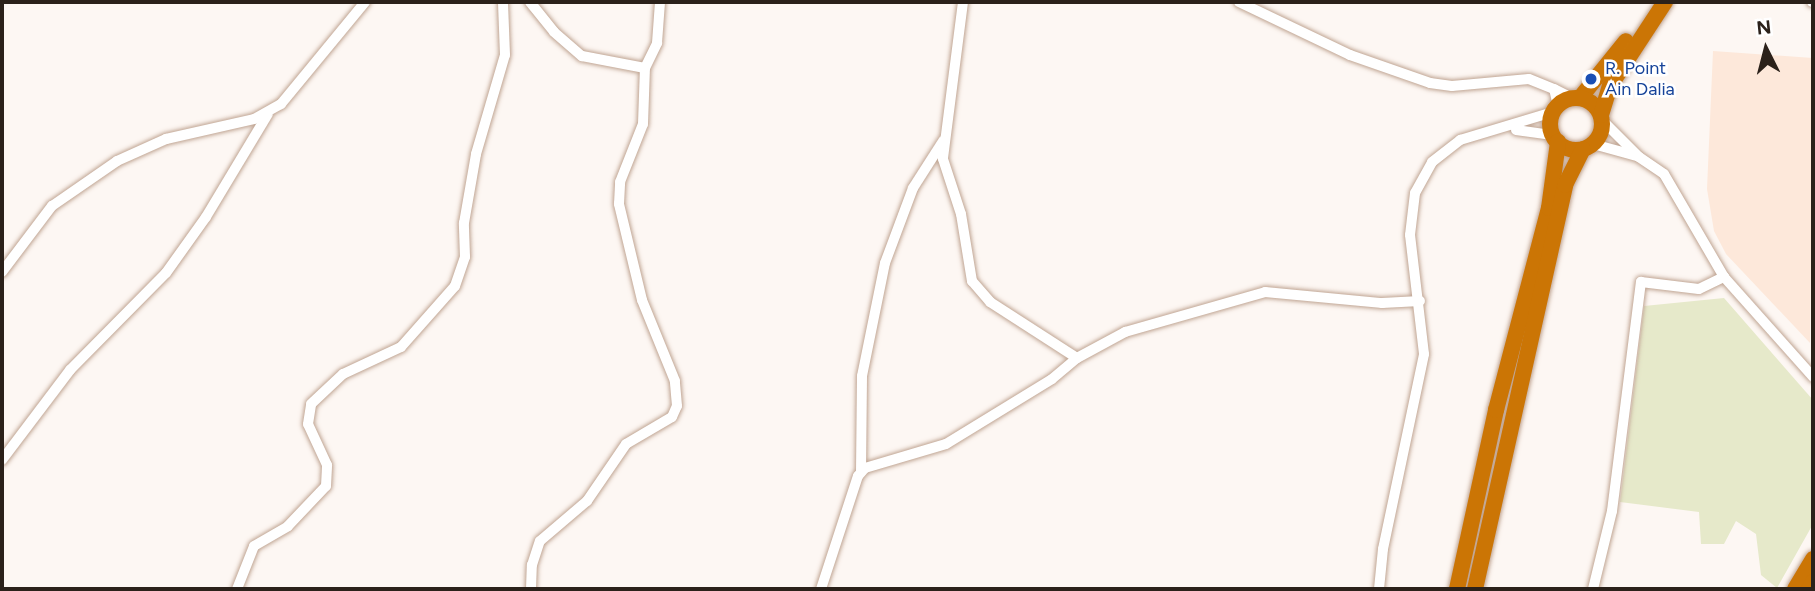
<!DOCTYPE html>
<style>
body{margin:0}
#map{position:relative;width:1815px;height:591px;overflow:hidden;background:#fdf7f3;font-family:Figtree,sans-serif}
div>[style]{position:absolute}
.built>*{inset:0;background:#fde8da}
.green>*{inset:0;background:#e6e9ca}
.roads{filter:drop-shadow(0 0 2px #c0a593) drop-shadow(0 0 2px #c0a593)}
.minor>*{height:10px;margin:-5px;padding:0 5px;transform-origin:5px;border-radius:5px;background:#fff}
.highway>*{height:16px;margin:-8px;padding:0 8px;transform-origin:8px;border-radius:8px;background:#cb7505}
.highway>.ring{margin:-8px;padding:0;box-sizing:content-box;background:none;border:16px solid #cb7505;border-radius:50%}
.dots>*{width:19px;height:19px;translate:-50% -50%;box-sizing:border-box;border:4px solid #fff;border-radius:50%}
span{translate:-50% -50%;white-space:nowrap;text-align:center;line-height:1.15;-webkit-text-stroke:5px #fff;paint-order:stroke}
.transit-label{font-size:18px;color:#164399}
.left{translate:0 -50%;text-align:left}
.frame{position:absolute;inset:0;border:4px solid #2b211a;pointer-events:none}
.north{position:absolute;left:1731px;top:14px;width:70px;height:70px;-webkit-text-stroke:5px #fff;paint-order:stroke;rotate:354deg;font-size:19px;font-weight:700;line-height:28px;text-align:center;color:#2b211a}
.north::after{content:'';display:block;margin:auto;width:24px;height:32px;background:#2b211a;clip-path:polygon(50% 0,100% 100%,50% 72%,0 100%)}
</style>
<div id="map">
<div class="built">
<div style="clip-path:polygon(1713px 51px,1813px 58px,1810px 343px,1726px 254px,1714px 231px,1707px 189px)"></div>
</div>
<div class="green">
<div style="clip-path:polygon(1724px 298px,1813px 400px,1813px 524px,1777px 588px,1761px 575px,1756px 534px,1736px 521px,1724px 544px,1701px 544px,1699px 512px,1620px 502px,1644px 306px)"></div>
</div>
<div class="roads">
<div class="minor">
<div style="left:530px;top:2px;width:38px;rotate:51deg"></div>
<div style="left:554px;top:32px;width:37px;rotate:41deg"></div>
<div style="left:582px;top:56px;width:64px;rotate:10.8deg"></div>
<div style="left:645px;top:68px;width:28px;rotate:-64deg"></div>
<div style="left:657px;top:43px;width:41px;rotate:-85.8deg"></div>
<div style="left:963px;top:2px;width:158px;rotate:97.3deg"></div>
<div style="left:943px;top:159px;width:58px;rotate:71.9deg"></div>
<div style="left:961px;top:214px;width:68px;rotate:80.7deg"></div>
<div style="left:972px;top:281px;width:28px;rotate:49deg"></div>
<div style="left:990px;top:302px;width:103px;rotate:32.8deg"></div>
<div style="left:1239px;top:2px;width:123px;rotate:25.5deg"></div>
<div style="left:1350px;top:55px;width:85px;rotate:19.3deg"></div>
<div style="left:1430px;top:83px;width:22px;rotate:8deg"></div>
<div style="left:1452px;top:86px;width:77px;rotate:-5.2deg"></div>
<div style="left:1529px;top:79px;width:27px;rotate:22deg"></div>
<div style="left:1812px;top:2px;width:1px"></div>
<div style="left:1558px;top:106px;width:17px;rotate:-103deg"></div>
<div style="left:1554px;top:89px;width:20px;rotate:27deg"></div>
<div style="left:1602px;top:120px;width:52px;rotate:45deg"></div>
<div style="left:1639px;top:157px;width:30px;rotate:34deg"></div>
<div style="left:1664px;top:174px;width:119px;rotate:59.8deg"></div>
<div style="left:1724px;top:277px;width:134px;rotate:48.3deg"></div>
<div style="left:1516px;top:130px;width:37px;rotate:8deg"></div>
<div style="left:1593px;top:144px;width:46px;rotate:15.3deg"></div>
<div style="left:2px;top:272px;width:83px;rotate:-52.9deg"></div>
<div style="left:52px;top:206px;width:79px;rotate:-34.7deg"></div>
<div style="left:117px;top:161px;width:54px;rotate:-24.2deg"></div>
<div style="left:166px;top:139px;width:90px;rotate:-12.8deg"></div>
<div style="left:254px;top:119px;width:31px;rotate:-29deg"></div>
<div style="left:281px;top:104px;width:132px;rotate:-50.5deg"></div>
<div style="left:2px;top:460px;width:113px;rotate:-52.9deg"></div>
<div style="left:70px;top:370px;width:136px;rotate:-45.3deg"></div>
<div style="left:166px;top:273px;width:69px;rotate:-54.5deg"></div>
<div style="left:206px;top:217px;width:120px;rotate:-59deg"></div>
<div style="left:861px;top:472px;width:96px;rotate:-89.4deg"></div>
<div style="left:862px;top:376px;width:115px;rotate:-78.5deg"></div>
<div style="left:885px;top:263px;width:80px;rotate:-69.5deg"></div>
<div style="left:913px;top:188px;width:56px;rotate:-57.4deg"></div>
<div style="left:237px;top:589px;width:46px;rotate:-68.4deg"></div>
<div style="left:254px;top:546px;width:39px;rotate:-30deg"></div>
<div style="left:288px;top:526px;width:55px;rotate:-46.5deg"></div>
<div style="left:326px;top:486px;width:21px;rotate:-87deg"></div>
<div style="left:327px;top:465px;width:45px;rotate:-114.9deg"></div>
<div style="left:308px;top:424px;width:20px;rotate:-81deg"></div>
<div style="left:311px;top:404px;width:44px;rotate:-43.2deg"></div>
<div style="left:343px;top:374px;width:64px;rotate:-25deg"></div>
<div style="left:401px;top:347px;width:81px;rotate:-48.5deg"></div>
<div style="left:455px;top:286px;width:31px;rotate:-71deg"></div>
<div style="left:465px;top:257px;width:34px;rotate:-92deg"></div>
<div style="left:464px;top:223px;width:70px;rotate:-80.1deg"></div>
<div style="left:476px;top:154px;width:103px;rotate:-73.7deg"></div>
<div style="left:505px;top:55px;width:53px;rotate:-92.2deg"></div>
<div style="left:531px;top:589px;width:24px;rotate:-88deg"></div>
<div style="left:532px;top:565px;width:25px;rotate:-72deg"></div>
<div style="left:540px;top:541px;width:62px;rotate:-40.4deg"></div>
<div style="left:587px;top:501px;width:69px;rotate:-55.6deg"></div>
<div style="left:626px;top:444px;width:53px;rotate:-30.4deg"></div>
<div style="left:672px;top:417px;width:12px;rotate:-66deg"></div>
<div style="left:677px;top:406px;width:25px;rotate:-95deg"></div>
<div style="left:675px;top:381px;width:87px;rotate:-112.2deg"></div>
<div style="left:642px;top:300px;width:99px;rotate:-103.5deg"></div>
<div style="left:619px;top:204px;width:22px;rotate:-87deg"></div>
<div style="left:620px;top:182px;width:62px;rotate:-68.4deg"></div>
<div style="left:643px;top:124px;width:56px;rotate:-88deg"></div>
<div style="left:821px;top:589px;width:119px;rotate:-71.9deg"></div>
<div style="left:858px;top:476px;width:11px;rotate:-49deg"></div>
<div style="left:865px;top:468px;width:84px;rotate:-16.5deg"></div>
<div style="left:946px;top:444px;width:124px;rotate:-31.5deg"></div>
<div style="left:1052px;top:379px;width:33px;rotate:-40deg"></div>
<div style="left:1077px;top:358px;width:55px;rotate:-28.4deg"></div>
<div style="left:1125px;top:332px;width:146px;rotate:-15.9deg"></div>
<div style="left:1265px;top:292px;width:118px;rotate:5.4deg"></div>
<div style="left:1382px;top:303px;width:38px;rotate:-3deg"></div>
<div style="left:1379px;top:589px;width:40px;rotate:-84.3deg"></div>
<div style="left:1383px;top:549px;width:199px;rotate:-78.1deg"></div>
<div style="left:1424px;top:354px;width:120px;rotate:-96.7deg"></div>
<div style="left:1410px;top:235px;width:42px;rotate:-83.2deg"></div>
<div style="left:1415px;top:193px;width:35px;rotate:-61deg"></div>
<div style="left:1432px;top:162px;width:36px;rotate:-38deg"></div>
<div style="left:1460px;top:140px;width:97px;rotate:-16.8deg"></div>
<div style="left:1593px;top:589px;width:80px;rotate:-76.3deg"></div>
<div style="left:1612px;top:511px;width:231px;rotate:-82.8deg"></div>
<div style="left:1641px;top:282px;width:58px;rotate:6.9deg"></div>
<div style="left:1699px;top:289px;width:28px;rotate:-26deg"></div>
</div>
<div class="highway">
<div style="left:1580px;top:98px;width:73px;rotate:-51.1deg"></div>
<div class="ring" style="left:1550px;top:98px;width:36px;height:36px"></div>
<div style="left:1601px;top:115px;width:30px;rotate:-73deg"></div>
<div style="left:1610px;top:86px;width:100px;rotate:-56.8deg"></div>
<div style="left:1457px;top:589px;width:183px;rotate:-77.7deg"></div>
<div style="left:1496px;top:410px;width:209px;rotate:-75.3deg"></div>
<div style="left:1549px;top:208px;width:67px;rotate:-82.2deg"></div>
<div style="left:1475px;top:589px;width:414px;rotate:-77.4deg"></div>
<div style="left:1565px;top:185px;width:40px;rotate:-63.4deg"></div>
<div style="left:1795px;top:589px;width:35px;rotate:-59deg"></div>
<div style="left:1809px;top:589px;width:8px;rotate:-60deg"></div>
</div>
</div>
<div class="dots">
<div style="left:1591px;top:79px;background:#1a4fb4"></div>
</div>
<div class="transit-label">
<span class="left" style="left:1605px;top:79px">R. Point<br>Ain Dalia</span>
</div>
<div class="frame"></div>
<div class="north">N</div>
</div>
